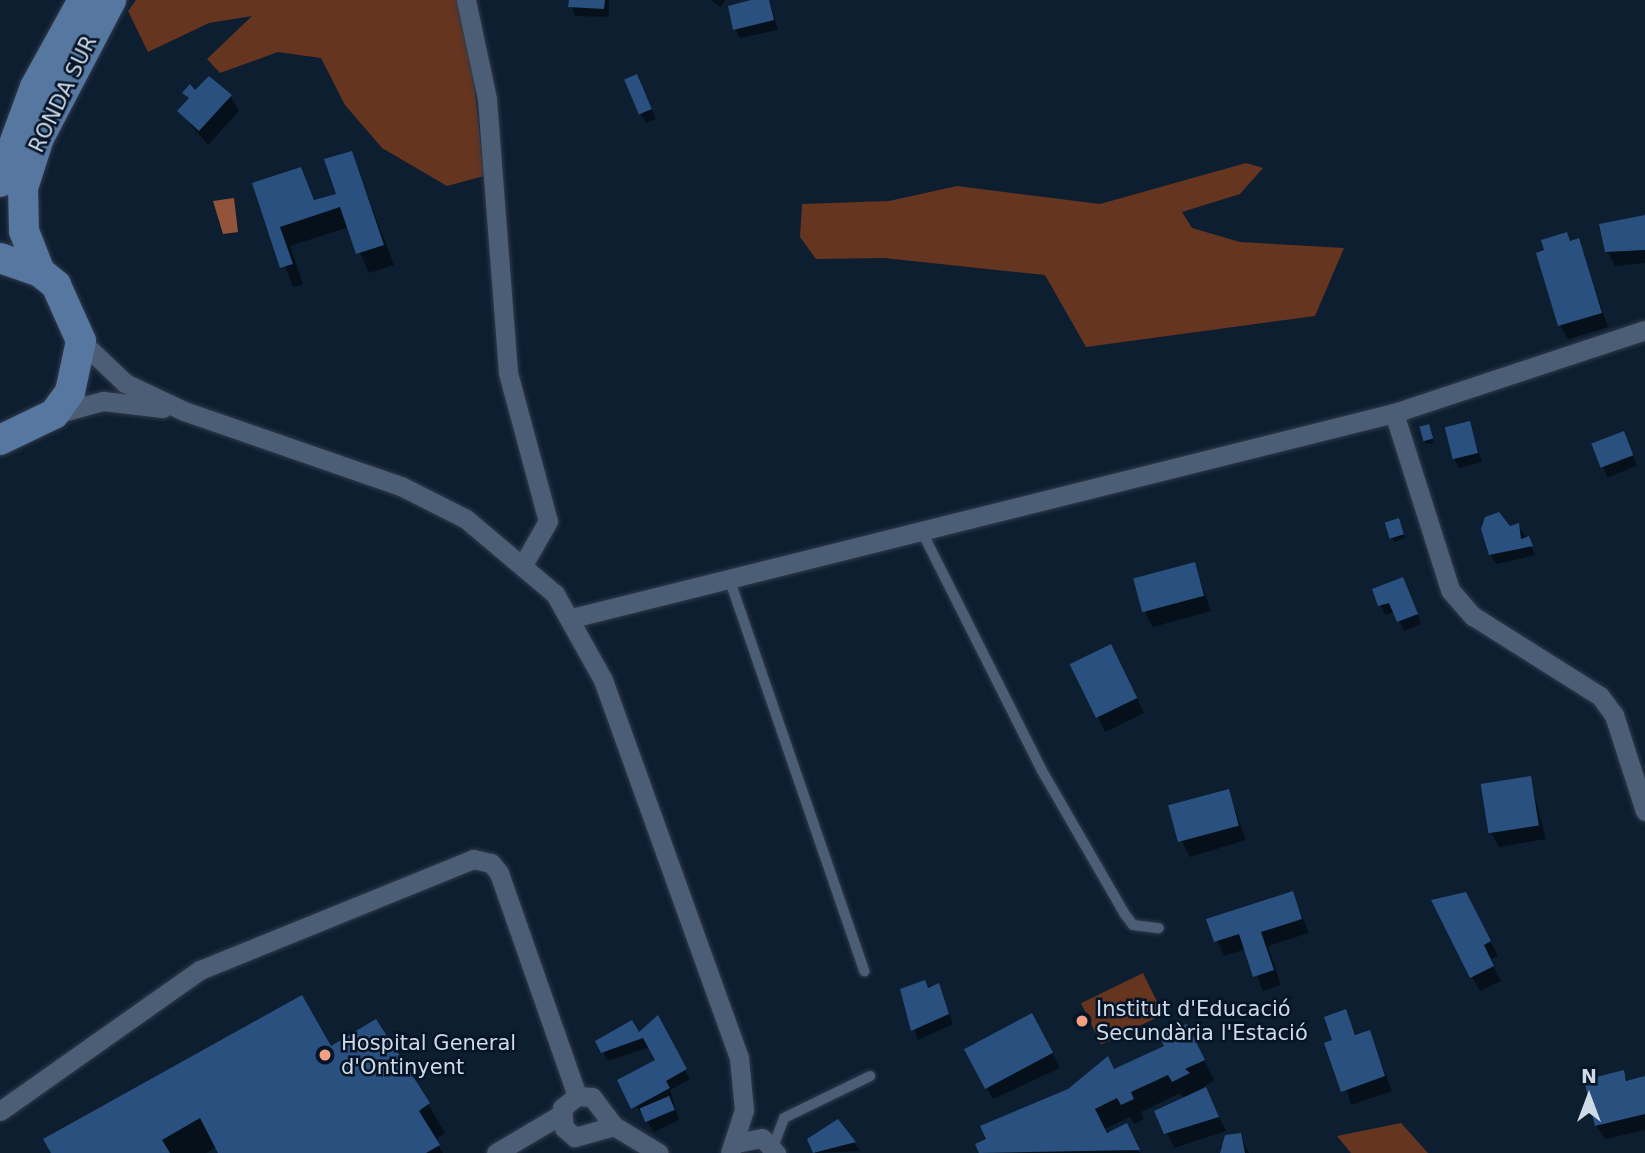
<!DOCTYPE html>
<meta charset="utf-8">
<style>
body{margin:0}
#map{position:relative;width:1645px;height:1153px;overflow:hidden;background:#0d1e31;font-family:"DejaVu Sans",sans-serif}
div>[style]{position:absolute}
.green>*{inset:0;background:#663520;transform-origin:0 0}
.water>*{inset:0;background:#92553c}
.shadow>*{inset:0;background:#0007;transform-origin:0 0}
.building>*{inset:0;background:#29507e;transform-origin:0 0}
.roads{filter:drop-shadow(0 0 2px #323a4a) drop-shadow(0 0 2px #323a4a)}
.service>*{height:10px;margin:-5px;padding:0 5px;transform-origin:5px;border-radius:5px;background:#4b5e76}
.minor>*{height:19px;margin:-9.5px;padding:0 9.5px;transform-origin:9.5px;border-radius:9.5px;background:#4b5e76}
.primary>*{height:30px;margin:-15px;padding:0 15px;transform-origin:15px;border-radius:15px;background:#5577a0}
.dots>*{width:19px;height:19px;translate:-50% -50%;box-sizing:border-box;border:4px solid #051427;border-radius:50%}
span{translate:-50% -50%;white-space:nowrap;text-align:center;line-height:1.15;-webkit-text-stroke:5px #051427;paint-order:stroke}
.street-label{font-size:21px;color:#cfdae7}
.poi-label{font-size:21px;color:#cfdae7}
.left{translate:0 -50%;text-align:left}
.north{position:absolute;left:1554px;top:1062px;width:70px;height:70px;-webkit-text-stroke:5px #051427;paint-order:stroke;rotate:0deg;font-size:19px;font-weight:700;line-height:28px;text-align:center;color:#cfdae7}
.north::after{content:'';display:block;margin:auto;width:24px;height:32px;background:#cfdae7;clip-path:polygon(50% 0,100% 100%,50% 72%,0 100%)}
</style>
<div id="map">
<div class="green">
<div style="clip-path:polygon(136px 0,459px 0,470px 45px,484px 176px,447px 186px,382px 148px,345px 105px,321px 58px,278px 52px,220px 73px,207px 59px,252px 16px,209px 23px,148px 52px,128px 11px)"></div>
<div style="clip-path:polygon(1246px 163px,1263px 168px,1240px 194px,1182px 212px,1192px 228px,1240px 242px,1344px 248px,1315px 316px,1086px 347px,1045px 275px,884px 258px,816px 259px,800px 237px,802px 204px,889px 201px,957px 186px,1100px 204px)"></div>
<div style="left:1143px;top:973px;width:46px;height:69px;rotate:64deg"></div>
<div style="clip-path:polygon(1401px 1123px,1428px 1153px,1351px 1153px,1337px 1136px)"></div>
</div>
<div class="water">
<div style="clip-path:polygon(234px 198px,238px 232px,223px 234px,213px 201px)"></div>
</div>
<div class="shadow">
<div style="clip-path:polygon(570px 0,609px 0,609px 17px,575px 16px)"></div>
<div style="clip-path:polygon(710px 0,725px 0,721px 7px)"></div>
<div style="clip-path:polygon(758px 0,769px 0,778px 30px,740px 38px,735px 29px)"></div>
<div style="clip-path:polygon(642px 86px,656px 119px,646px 123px,641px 114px)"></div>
<div style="clip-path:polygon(185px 93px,230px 96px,239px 111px,208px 145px,179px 111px,189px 100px)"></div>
<div style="clip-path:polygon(351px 153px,394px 265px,369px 273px,349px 227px,290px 246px,303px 284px,293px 287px,254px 184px,300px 169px,316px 202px,338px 196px)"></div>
<div style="clip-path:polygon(1645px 217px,1645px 263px,1615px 266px,1607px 251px)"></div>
<div style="clip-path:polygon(1578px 240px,1608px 327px,1568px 339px,1560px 325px,1571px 242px)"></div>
<div style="clip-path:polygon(1469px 423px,1482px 462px,1459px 468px,1454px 459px)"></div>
<div style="clip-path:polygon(1429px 426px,1434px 443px,1426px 444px,1424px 441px)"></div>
<div style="left:1624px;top:433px;width:35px;height:32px;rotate:68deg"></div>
<div style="clip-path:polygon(1401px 524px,1405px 538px,1394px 542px,1392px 538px)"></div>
<div style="clip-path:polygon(1518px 525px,1536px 555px,1496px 564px,1490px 554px)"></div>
<div style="clip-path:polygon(1194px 564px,1211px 611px,1153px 627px,1145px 613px)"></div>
<div style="clip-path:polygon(1407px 588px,1421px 624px,1404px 631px,1395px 612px,1385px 615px,1374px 590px)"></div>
<div style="clip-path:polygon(1119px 660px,1144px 713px,1105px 732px,1072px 664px)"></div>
<div style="clip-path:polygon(1530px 778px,1546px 839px,1499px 847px,1491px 833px)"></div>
<div style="clip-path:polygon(1228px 791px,1246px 840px,1190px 857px,1182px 842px)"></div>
<div style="clip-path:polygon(1292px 893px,1309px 933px,1268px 946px,1281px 985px,1263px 991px,1246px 949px,1224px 956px,1208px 920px)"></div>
<div style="clip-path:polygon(1474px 909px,1498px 956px,1490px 960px,1501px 981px,1480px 991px,1472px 977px)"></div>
<div style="clip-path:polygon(938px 985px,953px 1024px,918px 1040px,902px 991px)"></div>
<div style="clip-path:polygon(1345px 1011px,1357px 1036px,1369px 1032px,1392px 1091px,1351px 1105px,1334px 1041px)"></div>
<div style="clip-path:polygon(657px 1018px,690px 1079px,670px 1090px,679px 1120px,654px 1132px,619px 1081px,657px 1061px,650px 1047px,608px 1061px,597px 1042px,639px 1034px)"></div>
<div style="clip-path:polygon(1187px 1026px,1214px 1080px,1204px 1087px,1226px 1131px,1174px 1148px,1157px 1111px,1184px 1099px,1180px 1093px,1141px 1112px,1144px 1119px,1134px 1124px,1130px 1117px,1105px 1129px,1141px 1153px,981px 1153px,977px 1145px,1166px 1047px)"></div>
<div style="clip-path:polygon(1040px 1030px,1060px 1068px,993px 1099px,985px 1085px)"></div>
<div style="clip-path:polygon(330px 1048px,428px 1104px,445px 1133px,435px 1140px,443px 1153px,220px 1153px,217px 1147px,206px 1153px,53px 1153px)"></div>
<div style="clip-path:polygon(1623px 1072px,1629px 1082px,1645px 1080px,1645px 1130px,1605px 1139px,1596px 1125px)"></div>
<div style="clip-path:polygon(838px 1122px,860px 1151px,815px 1153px,809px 1140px)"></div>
<div style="clip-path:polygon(1240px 1135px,1249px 1153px,1221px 1153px,1220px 1147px)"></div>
</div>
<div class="building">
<div style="clip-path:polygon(569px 0,605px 0,604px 9px,568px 7px)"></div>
<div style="clip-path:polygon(751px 0,769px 0,774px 20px,733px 30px,728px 6px)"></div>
<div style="left:637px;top:74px;width:38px;height:14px;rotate:67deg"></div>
<div style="clip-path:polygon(209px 76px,232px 95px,199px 131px,177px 111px,189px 98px,182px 93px,190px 84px,195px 90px)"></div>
<div style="clip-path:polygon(352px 151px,384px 245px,356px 254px,340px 207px,280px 227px,293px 264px,280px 268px,252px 183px,301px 167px,314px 200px,336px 194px,324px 159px)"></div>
<div style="clip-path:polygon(1645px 215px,1645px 250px,1605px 252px,1599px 224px)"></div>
<div style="clip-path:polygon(1567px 232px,1570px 241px,1579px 238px,1602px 313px,1558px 326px,1536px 253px,1544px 250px,1541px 240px)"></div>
<div style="left:1470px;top:421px;width:33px;height:26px;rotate:76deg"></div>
<div style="left:1429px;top:424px;width:15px;height:10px;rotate:74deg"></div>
<div style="left:1624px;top:431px;width:26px;height:35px;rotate:69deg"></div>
<div style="clip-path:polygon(1499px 512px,1510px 526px,1519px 523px,1521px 539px,1529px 536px,1533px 546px,1489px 555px,1481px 529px,1485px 517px)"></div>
<div style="left:1399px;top:518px;width:17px;height:15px;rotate:73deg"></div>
<div style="left:1195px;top:562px;width:35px;height:64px;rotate:75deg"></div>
<div style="clip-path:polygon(1403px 577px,1418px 614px,1397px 622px,1389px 603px,1378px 606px,1372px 589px)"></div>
<div style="left:1111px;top:644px;width:60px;height:46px;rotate:64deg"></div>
<div style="left:1531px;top:776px;width:50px;height:51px;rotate:81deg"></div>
<div style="left:1229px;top:789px;width:38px;height:63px;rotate:75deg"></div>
<div style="clip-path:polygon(1293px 891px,1302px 919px,1261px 932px,1274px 970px,1253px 977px,1239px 934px,1214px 942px,1206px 919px)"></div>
<div style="clip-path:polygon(1466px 892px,1491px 941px,1484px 945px,1494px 966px,1470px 978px,1431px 900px)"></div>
<div style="clip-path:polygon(925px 980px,928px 988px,939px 983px,949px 1014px,911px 1031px,900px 989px)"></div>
<div style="clip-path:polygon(302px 995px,331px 1046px,376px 1019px,430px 1103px,419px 1111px,440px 1145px,426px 1153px,218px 1153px,200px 1118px,162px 1140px,170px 1153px,51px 1153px,43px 1139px)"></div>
<div style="clip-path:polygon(1346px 1009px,1355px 1035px,1370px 1030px,1385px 1076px,1341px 1092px,1324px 1043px,1332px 1040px,1324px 1017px)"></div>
<div style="left:1032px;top:1013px;width:45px;height:77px;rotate:62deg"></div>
<div style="clip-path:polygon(658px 1015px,687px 1069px,666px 1081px,670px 1088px,631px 1109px,617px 1080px,655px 1060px,643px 1038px,601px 1053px,595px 1041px,632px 1020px,639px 1032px)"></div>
<div style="clip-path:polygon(1187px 1024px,1205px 1060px,1185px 1069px,1190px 1073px,1172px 1082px,1168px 1075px,1131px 1092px,1134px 1099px,1121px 1105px,1117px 1098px,1095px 1109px,1107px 1133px,1127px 1123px,1140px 1150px,979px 1153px,975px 1144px,986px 1139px,980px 1126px,1068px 1089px,1108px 1056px,1114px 1069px,1164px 1046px,1158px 1034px)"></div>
<div style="clip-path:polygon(1624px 1070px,1626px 1081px,1645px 1076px,1645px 1114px,1595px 1126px,1584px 1080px)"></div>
<div style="clip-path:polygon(1206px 1087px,1219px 1117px,1164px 1134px,1154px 1111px)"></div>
<div style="left:669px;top:1096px;width:15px;height:32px;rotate:67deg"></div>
<div style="clip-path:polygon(838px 1119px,856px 1142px,813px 1153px,807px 1139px)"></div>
<div style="clip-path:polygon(1241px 1133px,1245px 1153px,1220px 1153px,1225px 1135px)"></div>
</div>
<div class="roads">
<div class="service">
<div style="left:921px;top:530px;width:267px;rotate:63.3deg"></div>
<div style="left:1041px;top:769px;width:166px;rotate:60deg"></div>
<div style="left:1124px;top:913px;width:15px;rotate:53deg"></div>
<div style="left:1133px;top:925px;width:26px;rotate:7deg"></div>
<div style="left:729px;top:578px;width:416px;rotate:71deg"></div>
<div style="left:773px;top:1147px;width:31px;rotate:-69deg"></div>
<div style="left:784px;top:1118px;width:96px;rotate:-26deg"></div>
</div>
<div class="minor">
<div style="left:466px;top:0;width:101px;rotate:78deg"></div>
<div style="left:487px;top:99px;width:275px;rotate:85.6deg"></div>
<div style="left:508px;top:373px;width:153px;rotate:74.9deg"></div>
<div style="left:548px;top:521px;width:48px;rotate:119.7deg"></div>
<div style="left:81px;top:341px;width:61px;rotate:43.7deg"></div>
<div style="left:125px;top:383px;width:65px;rotate:25.4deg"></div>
<div style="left:184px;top:411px;width:230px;rotate:19.1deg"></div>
<div style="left:401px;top:486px;width:73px;rotate:26.9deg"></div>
<div style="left:466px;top:519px;width:116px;rotate:40.1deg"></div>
<div style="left:555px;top:594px;width:98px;rotate:60.8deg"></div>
<div style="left:603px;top:680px;width:402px;rotate:70.2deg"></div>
<div style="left:739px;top:1058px;width:52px;rotate:84.5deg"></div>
<div style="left:744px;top:1110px;width:45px;rotate:108deg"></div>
<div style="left:1394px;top:413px;width:186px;rotate:72.4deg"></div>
<div style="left:1450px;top:590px;width:35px;rotate:49deg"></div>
<div style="left:1473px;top:616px;width:150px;rotate:32.2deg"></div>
<div style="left:1600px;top:696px;width:24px;rotate:54deg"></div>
<div style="left:1614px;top:715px;width:101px;rotate:72.1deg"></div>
<div style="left:55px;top:414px;width:50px;rotate:-15.2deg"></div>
<div style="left:103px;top:401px;width:60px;rotate:6.7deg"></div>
<div style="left:572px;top:618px;width:847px;rotate:-14deg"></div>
<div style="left:1394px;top:413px;width:264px;rotate:-18.3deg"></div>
<div style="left:0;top:1111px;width:245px;rotate:-35.2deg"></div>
<div style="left:200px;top:970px;width:295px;rotate:-22.1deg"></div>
<div style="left:473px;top:859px;width:18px;rotate:13deg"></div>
<div style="left:491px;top:863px;width:13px;rotate:51deg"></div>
<div style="left:499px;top:873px;width:236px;rotate:70.7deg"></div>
<div style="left:614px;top:1126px;width:41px;rotate:164.2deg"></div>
<div style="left:575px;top:1137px;width:14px;rotate:-141deg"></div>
<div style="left:564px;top:1128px;width:20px;rotate:-96deg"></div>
<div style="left:562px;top:1108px;width:19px;rotate:-39deg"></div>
<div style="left:577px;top:1096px;width:15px;rotate:4deg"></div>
<div style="left:592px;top:1097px;width:36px;rotate:53deg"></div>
<div style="left:614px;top:1126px;width:52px;rotate:31deg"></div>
<div style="left:736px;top:1143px;width:26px;rotate:-11deg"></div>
<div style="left:762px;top:1138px;width:21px;rotate:47deg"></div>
<div style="left:496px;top:1153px;width:74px;rotate:-30.7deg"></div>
</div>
<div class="primary">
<div style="left:0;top:182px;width:101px;rotate:-69.8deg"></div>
<div style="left:35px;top:87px;width:99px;rotate:-61.1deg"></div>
<div style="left:0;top:258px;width:42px;rotate:19.3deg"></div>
<div style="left:40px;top:272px;width:21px;rotate:39deg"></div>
<div style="left:56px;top:285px;width:61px;rotate:65.9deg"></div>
<div style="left:81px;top:341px;width:52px;rotate:102.2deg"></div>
<div style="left:70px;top:392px;width:27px;rotate:126deg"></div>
<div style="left:54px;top:414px;width:60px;rotate:154.3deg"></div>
<div style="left:40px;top:272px;width:44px;rotate:-111.3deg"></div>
<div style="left:24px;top:231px;width:43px;rotate:-91.3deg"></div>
<div style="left:23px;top:188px;width:52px;rotate:-72.3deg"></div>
<div style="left:39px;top:138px;width:156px;rotate:-62.4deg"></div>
</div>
</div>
<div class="dots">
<div style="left:1082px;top:1021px;background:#f2a07f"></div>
<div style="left:325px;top:1055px;background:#f2a07f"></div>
</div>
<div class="street-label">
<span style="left:63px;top:94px;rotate:-64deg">RONDA SUR</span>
</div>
<div class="poi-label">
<span class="left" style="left:1096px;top:1021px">Institut d'Educació<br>Secundària l'Estació</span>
<span class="left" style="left:341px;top:1055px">Hospital General<br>d'Ontinyent</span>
</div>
<div class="north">N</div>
</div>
